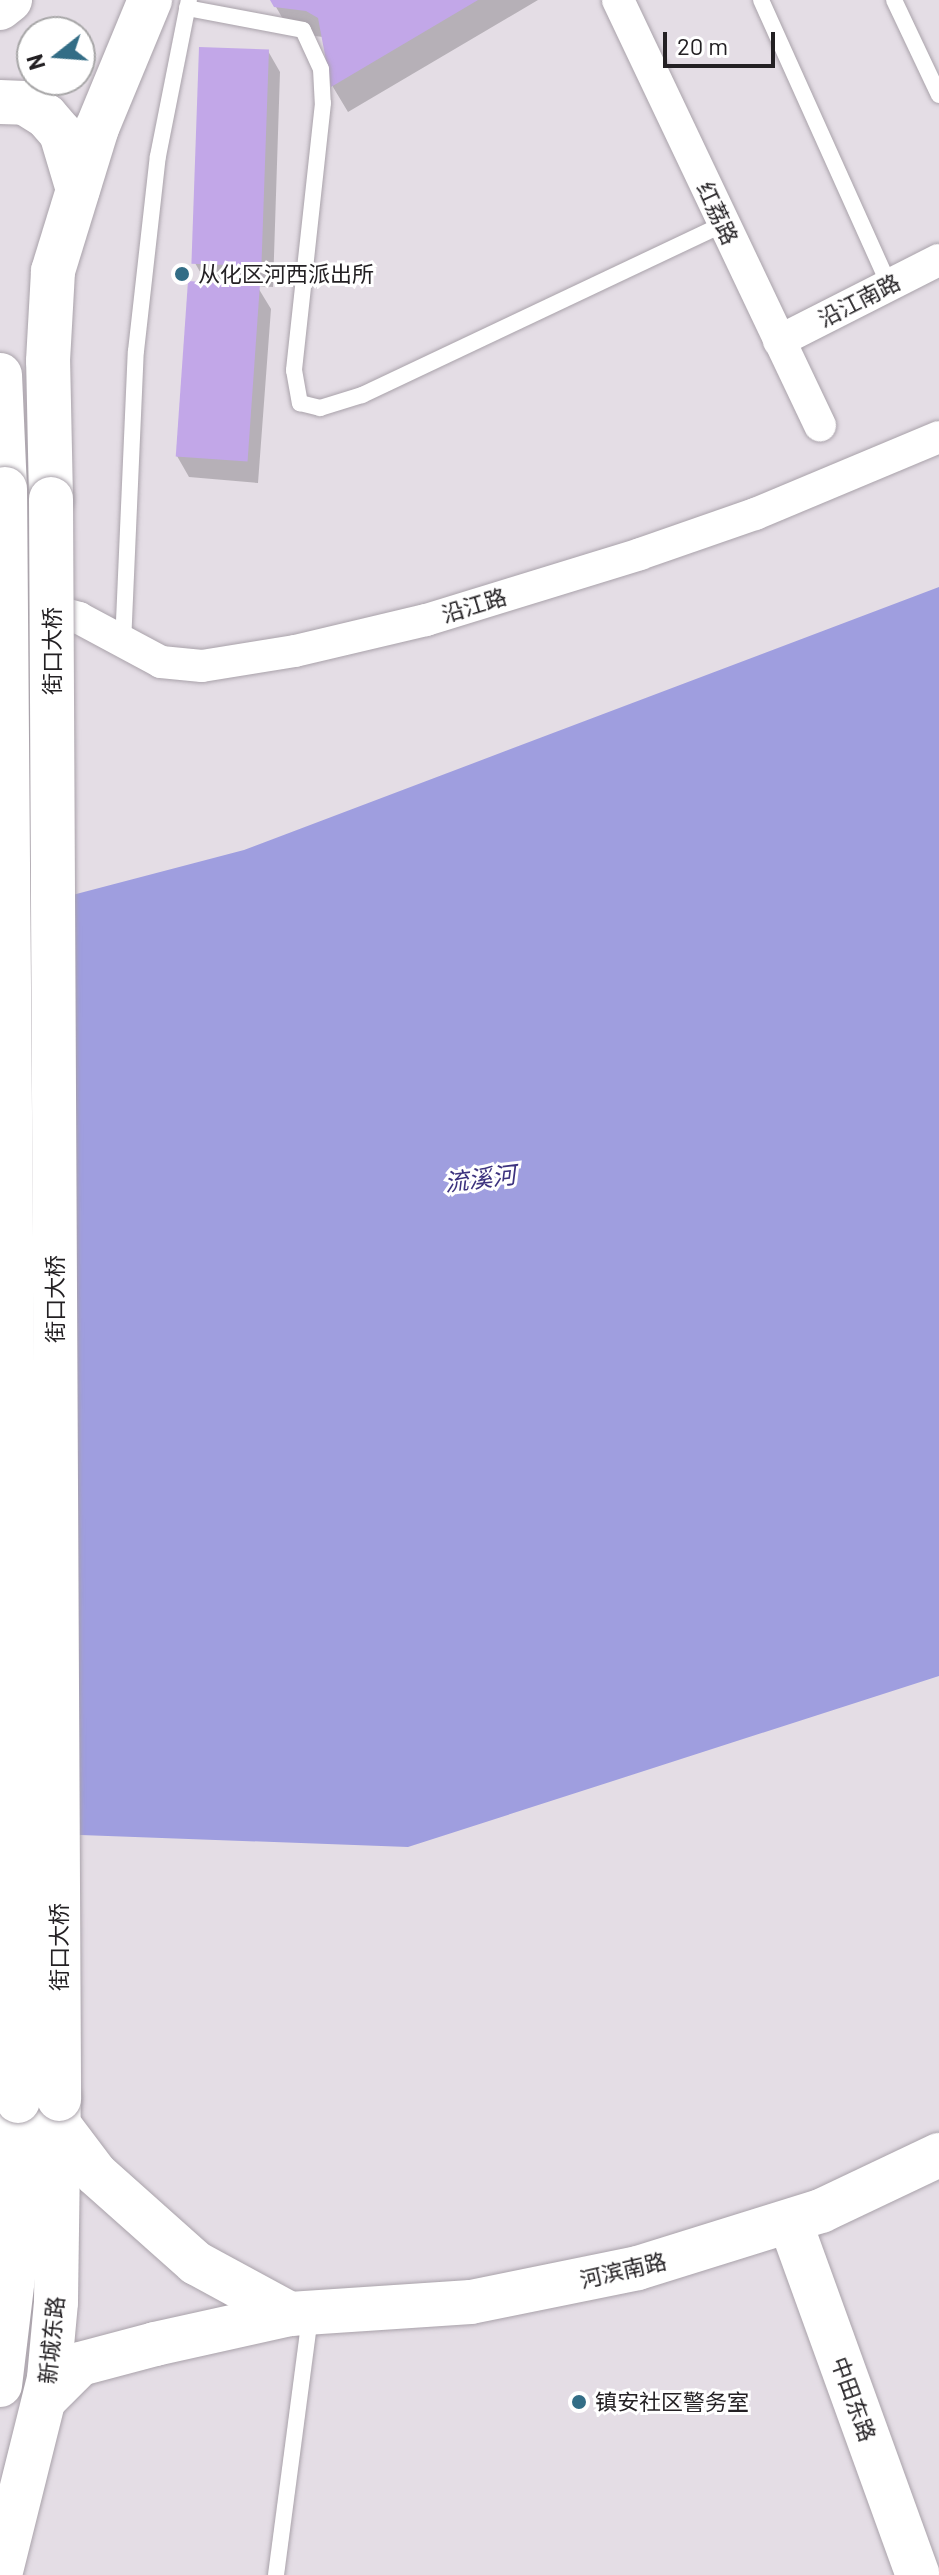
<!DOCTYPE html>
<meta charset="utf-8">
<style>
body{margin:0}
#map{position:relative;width:939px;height:2575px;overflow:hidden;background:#e4dde5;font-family:Barlow,"Noto Sans SC",sans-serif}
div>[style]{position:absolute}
.water>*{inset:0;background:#9f9edf}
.shadow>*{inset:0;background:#0003}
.building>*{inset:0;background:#c2a7e8;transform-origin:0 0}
.roads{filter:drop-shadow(0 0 2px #a9a2aa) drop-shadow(0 0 2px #a9a2aa)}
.lane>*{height:16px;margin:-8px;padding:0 8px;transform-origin:8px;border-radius:8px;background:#fff}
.street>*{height:32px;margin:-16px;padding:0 16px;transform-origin:16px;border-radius:16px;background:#fff}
.secondary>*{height:44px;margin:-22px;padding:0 22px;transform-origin:22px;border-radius:22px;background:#fff}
.bridges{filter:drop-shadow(0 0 2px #a9a2aa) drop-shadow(0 0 2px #a9a2aa)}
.secondary-bridge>*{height:44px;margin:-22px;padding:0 22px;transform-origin:22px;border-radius:22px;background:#fff}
.dots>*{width:22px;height:22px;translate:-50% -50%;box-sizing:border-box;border:4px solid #fff;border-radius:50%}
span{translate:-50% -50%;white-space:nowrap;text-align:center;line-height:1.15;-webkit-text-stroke:6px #fff;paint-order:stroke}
.street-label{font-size:22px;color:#232023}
.poi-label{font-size:22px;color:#232023}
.left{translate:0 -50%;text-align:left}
.water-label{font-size:24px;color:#3c327e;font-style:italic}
.north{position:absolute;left:16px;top:16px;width:80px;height:80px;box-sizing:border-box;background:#fff;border:2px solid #a7a6a7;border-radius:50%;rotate:253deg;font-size:22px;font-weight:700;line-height:32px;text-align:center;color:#232023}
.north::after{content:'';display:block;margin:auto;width:28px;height:36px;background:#336d86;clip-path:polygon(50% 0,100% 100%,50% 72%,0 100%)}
.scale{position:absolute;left:663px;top:32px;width:112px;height:36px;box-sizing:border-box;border:4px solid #232023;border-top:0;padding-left:10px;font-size:24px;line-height:28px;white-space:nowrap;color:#232023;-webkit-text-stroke:6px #fff;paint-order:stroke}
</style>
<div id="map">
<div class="water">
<div style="clip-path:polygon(939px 587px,939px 1676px,408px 1847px,0 1832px,0 914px,244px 850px)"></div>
</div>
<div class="shadow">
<div style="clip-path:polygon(272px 0,538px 0,348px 112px,333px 87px,323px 37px,291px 33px)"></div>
<div style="clip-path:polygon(268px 51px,280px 72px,273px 287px,257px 286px,271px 309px,258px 483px,189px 477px,177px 456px,207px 284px,195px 263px)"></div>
</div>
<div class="building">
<div style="clip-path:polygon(270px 0,478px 0,331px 87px,318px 18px,306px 11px,274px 7px)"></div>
<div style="left:199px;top:47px;width:70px;height:217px;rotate:2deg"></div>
<div style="left:188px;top:281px;width:72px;height:176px;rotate:4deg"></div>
</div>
<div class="roads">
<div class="lane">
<div style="left:761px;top:0;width:312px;rotate:65.8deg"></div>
<div style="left:894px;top:0;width:105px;rotate:64.7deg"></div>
<div style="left:187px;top:8px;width:118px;rotate:10.7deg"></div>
<div style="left:303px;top:30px;width:43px;rotate:65.2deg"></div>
<div style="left:321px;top:69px;width:34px;rotate:87deg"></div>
<div style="left:323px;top:103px;width:269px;rotate:96.2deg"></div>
<div style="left:294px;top:370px;width:34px;rotate:80deg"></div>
<div style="left:300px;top:403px;width:21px;rotate:14deg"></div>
<div style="left:320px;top:408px;width:44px;rotate:-17.2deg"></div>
<div style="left:362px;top:395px;width:399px;rotate:-25.3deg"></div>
<div style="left:123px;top:644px;width:293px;rotate:-87.5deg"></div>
<div style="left:136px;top:351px;width:196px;rotate:-83.6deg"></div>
<div style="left:158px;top:156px;width:159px;rotate:-78.8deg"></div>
<div style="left:276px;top:2575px;width:262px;rotate:-82.5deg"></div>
</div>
<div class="street">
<div style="left:618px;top:0;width:471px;rotate:64.6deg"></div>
<div style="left:779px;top:341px;width:179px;rotate:-26.9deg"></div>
<div style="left:0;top:605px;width:27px;rotate:-2deg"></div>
<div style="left:27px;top:604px;width:54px;rotate:15.1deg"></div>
<div style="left:79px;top:618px;width:93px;rotate:28.2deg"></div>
<div style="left:161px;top:662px;width:41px;rotate:5.6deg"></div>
<div style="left:202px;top:666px;width:94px;rotate:-9.2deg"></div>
<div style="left:295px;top:651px;width:135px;rotate:-13.3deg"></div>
<div style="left:426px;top:620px;width:224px;rotate:-17.1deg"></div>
<div style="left:640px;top:554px;width:122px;rotate:-19.2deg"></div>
<div style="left:755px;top:514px;width:199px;rotate:-22.7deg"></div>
</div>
<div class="secondary">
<div style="left:0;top:8px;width:13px;rotate:-39deg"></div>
<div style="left:0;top:102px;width:25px;rotate:2deg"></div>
<div style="left:25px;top:103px;width:25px;rotate:32deg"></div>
<div style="left:46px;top:116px;width:23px;rotate:49deg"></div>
<div style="left:61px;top:133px;width:59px;rotate:73.4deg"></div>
<div style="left:0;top:375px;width:114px;rotate:87.5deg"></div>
<div style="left:51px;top:499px;width:138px;rotate:-91.2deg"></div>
<div style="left:48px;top:361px;width:90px;rotate:-86.8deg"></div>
<div style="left:53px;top:271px;width:150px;rotate:-72.9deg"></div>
<div style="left:97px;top:128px;width:139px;rotate:-67.5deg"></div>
<div style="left:59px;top:2125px;width:61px;rotate:52.9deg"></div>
<div style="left:96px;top:2174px;width:134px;rotate:41.7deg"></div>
<div style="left:196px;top:2263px;width:107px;rotate:28.5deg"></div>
<div style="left:790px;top:2222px;width:375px;rotate:70.1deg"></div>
<div style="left:0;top:2385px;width:133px;rotate:-83.1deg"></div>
<div style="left:16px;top:2253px;width:152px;rotate:-89.2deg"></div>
<div style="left:45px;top:2399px;width:49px;rotate:-45deg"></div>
<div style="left:80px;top:2364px;width:78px;rotate:-14.9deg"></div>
<div style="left:155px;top:2344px;width:138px;rotate:-12.5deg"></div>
<div style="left:290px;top:2314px;width:181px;rotate:-3.8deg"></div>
<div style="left:471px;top:2302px;width:170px;rotate:-11.5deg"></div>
<div style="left:638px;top:2268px;width:192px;rotate:-17.3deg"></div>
<div style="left:821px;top:2211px;width:131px;rotate:-25.4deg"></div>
<div style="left:0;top:2575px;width:203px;rotate:-76deg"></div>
<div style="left:49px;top:2378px;width:76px;rotate:-84.7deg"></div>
<div style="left:56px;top:2302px;width:203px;rotate:-89.2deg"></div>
</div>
</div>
<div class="bridges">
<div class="secondary-bridge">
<div style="left:5px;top:489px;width:1612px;rotate:89.54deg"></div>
<div style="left:51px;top:499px;width:1600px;rotate:89.71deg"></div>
</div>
</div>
<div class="dots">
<div style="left:182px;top:274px;background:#336d86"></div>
<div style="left:579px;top:2402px;background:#336d86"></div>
</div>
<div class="street-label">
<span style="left:718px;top:213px;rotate:65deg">红荔路</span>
<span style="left:859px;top:300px;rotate:-27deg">沿江南路</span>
<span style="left:474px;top:605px;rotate:-17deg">沿江路</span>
<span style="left:52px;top:651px;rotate:-90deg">街口大桥</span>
<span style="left:55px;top:1299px;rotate:-90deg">街口大桥</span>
<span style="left:59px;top:1947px;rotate:-90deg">街口大桥</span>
<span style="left:623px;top:2270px;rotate:-13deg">河滨南路</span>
<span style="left:51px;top:2340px;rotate:-84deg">新城东路</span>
<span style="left:854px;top:2399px;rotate:70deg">中田东路</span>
</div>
<div class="poi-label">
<span class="left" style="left:198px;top:274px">从化区河西派出所</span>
<span class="left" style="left:595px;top:2402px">镇安社区警务室</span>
</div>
<div class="water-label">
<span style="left:480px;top:1178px;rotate:-7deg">流溪河</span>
</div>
<div class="north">N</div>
<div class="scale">20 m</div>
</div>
